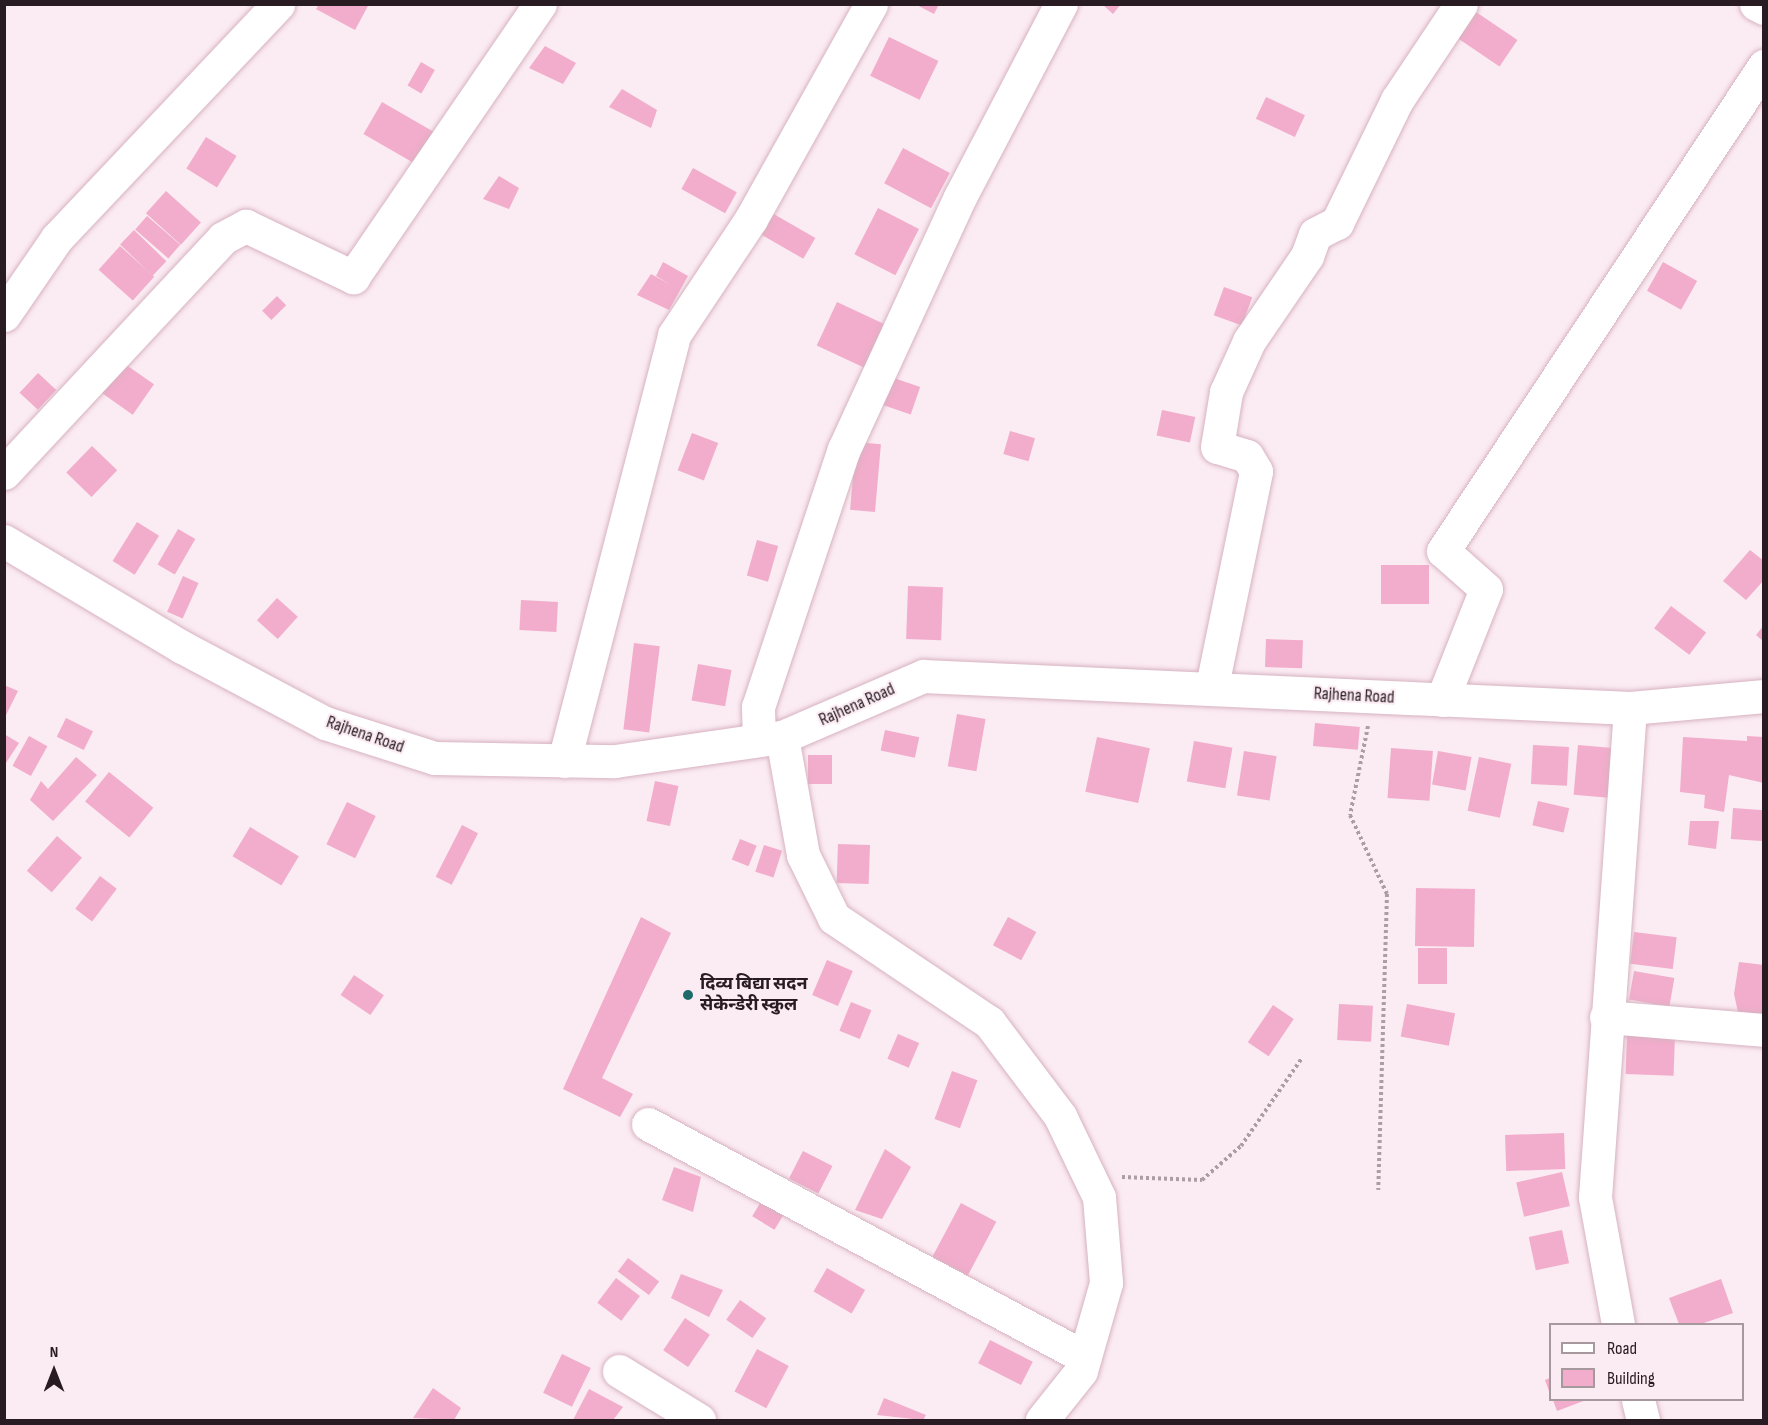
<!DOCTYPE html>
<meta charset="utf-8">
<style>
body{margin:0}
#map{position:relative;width:1768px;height:1425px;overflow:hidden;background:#fbebf2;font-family:"Sofia Sans Condensed","Noto Sans Devanagari",sans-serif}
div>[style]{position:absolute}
.building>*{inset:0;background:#f1adcb;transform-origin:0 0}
.path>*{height:4px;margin-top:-2px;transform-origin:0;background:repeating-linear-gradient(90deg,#ac9da4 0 3px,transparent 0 6px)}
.roads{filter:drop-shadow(0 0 2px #d7b2c1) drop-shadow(0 0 2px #d7b2c1)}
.minor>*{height:33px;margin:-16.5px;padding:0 16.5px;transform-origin:16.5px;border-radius:16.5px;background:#fff}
.dots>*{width:16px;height:16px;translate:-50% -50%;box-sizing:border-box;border:3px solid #fbebf2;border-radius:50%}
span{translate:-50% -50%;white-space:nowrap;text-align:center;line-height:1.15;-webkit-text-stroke:4.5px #fbebf2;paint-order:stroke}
.street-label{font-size:18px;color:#281b21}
.poi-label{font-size:18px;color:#281b21;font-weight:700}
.left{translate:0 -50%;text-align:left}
.frame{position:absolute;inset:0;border:6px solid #281b21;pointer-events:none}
.legend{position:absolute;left:1549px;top:1323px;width:195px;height:78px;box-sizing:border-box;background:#fbebf2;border:2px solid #a7989e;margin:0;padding:8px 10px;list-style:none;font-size:18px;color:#281b21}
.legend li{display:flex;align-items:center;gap:12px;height:30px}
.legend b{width:30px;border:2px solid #a7989e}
.north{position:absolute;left:24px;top:1341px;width:60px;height:60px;-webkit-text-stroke:4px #fbebf2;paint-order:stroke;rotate:0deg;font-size:16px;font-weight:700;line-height:24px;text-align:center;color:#281b21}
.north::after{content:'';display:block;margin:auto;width:21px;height:27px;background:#281b21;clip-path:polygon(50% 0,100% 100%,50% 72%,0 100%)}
</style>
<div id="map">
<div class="building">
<div style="clip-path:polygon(319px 4px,369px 4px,355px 30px,316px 9px)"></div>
<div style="clip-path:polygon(915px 4px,939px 4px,934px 14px)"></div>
<div style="clip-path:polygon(1102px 4px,1121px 4px,1113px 14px)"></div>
<div style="left:1476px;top:12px;width:50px;height:32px;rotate:34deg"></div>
<div style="left:889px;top:37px;width:55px;height:43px;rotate:26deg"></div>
<div style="clip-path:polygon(545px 46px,576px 63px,563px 84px,529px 68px)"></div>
<div style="left:421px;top:62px;width:16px;height:27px;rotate:30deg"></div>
<div style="clip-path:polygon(622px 89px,657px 110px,651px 128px,609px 107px)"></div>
<div style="left:1266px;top:97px;width:43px;height:24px;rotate:25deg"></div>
<div style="left:382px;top:102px;width:59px;height:37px;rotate:30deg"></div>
<div style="left:206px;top:137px;width:36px;height:37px;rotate:32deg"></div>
<div style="left:903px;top:148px;width:53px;height:40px;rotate:28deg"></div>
<div style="left:693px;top:168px;width:50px;height:24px;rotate:29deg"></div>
<div style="clip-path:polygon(499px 176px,519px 188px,509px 209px,483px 199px)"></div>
<div style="left:166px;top:191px;width:47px;height:30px;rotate:42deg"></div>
<div style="left:878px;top:208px;width:46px;height:52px;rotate:27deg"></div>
<div style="left:772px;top:213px;width:50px;height:24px;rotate:30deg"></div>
<div style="left:147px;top:216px;width:44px;height:18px;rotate:41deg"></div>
<div style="left:134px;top:230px;width:45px;height:20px;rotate:44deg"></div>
<div style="left:120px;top:246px;width:46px;height:32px;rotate:42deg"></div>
<div style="clip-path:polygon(663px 262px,688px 276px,669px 310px,637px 295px,651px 274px,671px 285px,656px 276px)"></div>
<div style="left:1663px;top:262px;width:39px;height:33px;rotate:29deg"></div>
<div style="left:1224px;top:287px;width:30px;height:30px;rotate:20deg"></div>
<div style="left:277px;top:296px;width:13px;height:21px;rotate:45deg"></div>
<div style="left:837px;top:302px;width:52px;height:48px;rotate:25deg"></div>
<div style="left:122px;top:362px;width:39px;height:37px;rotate:35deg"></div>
<div style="left:38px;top:373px;width:25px;height:27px;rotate:43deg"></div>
<div style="left:888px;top:376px;width:34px;height:29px;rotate:19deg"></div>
<div style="left:1162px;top:410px;width:34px;height:26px;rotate:12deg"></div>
<div style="left:1010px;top:431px;width:26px;height:24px;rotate:16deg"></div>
<div style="left:692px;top:433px;width:28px;height:40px;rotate:21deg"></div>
<div style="left:856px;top:442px;width:25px;height:68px;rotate:5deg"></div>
<div style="left:92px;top:446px;width:35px;height:37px;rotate:44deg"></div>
<div style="left:137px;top:522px;width:26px;height:46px;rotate:32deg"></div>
<div style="left:178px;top:529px;width:20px;height:41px;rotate:30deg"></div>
<div style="left:757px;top:540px;width:22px;height:37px;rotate:16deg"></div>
<div style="clip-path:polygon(1750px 550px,1764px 561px,1764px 580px,1746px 600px,1723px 581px)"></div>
<div style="left:1381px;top:565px;width:48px;height:39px"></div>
<div style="left:183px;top:576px;width:17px;height:39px;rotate:24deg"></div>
<div style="left:908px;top:586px;width:35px;height:53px;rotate:2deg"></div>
<div style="left:277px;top:598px;width:28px;height:30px;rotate:42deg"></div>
<div style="left:521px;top:600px;width:37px;height:30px;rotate:3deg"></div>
<div style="left:1671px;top:606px;width:44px;height:28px;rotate:37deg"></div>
<div style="clip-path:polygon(1764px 625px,1764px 642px,1756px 635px)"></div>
<div style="left:1266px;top:639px;width:37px;height:28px;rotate:2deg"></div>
<div style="left:634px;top:643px;width:26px;height:87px;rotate:7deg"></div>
<div style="left:698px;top:664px;width:34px;height:37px;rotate:10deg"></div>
<div style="clip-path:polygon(4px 685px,18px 691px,4px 719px)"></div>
<div style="left:957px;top:714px;width:29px;height:53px;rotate:10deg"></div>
<div style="left:66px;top:718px;width:30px;height:21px;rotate:26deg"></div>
<div style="left:1315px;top:723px;width:45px;height:23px;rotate:5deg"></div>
<div style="left:885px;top:730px;width:35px;height:21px;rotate:12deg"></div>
<div style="clip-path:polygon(4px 734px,19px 743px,4px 766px)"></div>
<div style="left:29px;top:736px;width:21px;height:34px;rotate:29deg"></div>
<div style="clip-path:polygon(1747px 736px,1764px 737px,1764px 783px,1729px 775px,1724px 812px,1704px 808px,1705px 795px,1680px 792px,1683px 737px,1747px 741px)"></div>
<div style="left:1097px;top:737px;width:54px;height:56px;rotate:12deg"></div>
<div style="left:1194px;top:741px;width:39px;height:41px;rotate:10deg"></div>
<div style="left:1533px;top:745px;width:36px;height:39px;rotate:3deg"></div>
<div style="left:1578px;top:745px;width:35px;height:50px;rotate:5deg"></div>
<div style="left:1391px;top:748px;width:42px;height:50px;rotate:4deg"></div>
<div style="left:1244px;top:751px;width:33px;height:45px;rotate:9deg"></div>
<div style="left:1438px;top:751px;width:34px;height:34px;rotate:10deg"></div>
<div style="left:808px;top:755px;width:24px;height:29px"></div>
<div style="clip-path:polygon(76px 757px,97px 775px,53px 821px,30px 800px,41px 781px,48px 789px)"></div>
<div style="left:1479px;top:757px;width:33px;height:55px;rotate:12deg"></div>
<div style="left:109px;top:772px;width:57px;height:38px;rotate:39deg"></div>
<div style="left:655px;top:781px;width:24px;height:41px;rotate:12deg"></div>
<div style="left:1538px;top:801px;width:32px;height:25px;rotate:13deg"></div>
<div style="left:347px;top:802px;width:32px;height:47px;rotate:26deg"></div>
<div style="left:1733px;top:808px;width:31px;height:31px;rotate:4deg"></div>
<div style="clip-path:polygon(1690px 821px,1719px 821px,1716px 849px,1688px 845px)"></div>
<div style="left:462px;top:825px;width:18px;height:58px;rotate:27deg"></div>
<div style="left:250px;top:827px;width:57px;height:34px;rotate:31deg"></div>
<div style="left:57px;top:836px;width:33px;height:46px;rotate:41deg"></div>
<div style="left:740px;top:839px;width:18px;height:22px;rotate:22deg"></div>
<div style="left:838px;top:844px;width:32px;height:39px;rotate:2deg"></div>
<div style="left:764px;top:845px;width:19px;height:28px;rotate:18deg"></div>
<div style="left:100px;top:876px;width:21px;height:41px;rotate:37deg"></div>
<div style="left:1416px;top:888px;width:59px;height:58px;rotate:1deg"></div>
<div style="clip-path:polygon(641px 917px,671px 933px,602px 1078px,633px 1094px,620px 1117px,563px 1089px)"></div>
<div style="left:1008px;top:917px;width:32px;height:32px;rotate:28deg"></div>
<div style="left:1634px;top:932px;width:43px;height:32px;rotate:7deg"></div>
<div style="left:1447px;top:948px;width:36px;height:29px;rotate:90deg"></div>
<div style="left:827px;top:960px;width:28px;height:38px;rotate:23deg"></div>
<div style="clip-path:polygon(1739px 962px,1764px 965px,1764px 1015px,1738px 1012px,1734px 994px)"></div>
<div style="left:1634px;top:971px;width:41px;height:29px;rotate:10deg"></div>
<div style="left:354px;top:975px;width:36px;height:24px;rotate:34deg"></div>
<div style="left:851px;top:1002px;width:22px;height:31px;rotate:22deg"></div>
<div style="left:1339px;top:1004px;width:34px;height:36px;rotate:3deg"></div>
<div style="left:1407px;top:1004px;width:49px;height:33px;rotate:11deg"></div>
<div style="left:1273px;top:1005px;width:25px;height:45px;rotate:34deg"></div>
<div style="left:898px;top:1034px;width:23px;height:27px;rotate:23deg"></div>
<div style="left:1627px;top:1034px;width:48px;height:40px;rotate:2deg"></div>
<div style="left:952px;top:1071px;width:27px;height:51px;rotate:20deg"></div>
<div style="left:1564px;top:1133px;width:36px;height:59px;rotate:88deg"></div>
<div style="clip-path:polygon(885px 1149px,911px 1167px,882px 1219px,855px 1210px)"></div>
<div style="left:803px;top:1151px;width:33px;height:31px;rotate:27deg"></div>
<div style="clip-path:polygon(674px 1167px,701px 1177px,693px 1212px,662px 1200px)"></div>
<div style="left:1562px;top:1172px;width:35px;height:47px;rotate:77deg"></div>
<div style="left:762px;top:1200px;width:26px;height:19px;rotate:31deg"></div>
<div style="left:961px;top:1203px;width:40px;height:61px;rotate:28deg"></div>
<div style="left:1562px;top:1230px;width:34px;height:34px;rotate:78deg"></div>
<div style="left:628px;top:1258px;width:39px;height:17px;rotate:37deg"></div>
<div style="left:827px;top:1268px;width:44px;height:27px;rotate:30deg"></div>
<div style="clip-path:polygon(681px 1274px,723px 1290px,709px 1317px,671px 1298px)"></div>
<div style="left:616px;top:1278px;width:30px;height:31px;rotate:37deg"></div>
<div style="clip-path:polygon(1721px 1279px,1733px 1313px,1701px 1324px,1679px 1324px,1669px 1298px)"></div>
<div style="left:740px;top:1300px;width:32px;height:24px;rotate:35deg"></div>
<div style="left:685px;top:1318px;width:30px;height:39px;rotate:34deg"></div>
<div style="left:990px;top:1340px;width:48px;height:26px;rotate:27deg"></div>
<div style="left:757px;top:1349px;width:36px;height:48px;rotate:28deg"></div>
<div style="left:562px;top:1354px;width:32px;height:43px;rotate:26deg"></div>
<div style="clip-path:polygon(1550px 1378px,1550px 1394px,1545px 1380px)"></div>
<div style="clip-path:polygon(433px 1388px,461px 1408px,454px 1420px,413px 1418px)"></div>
<div style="clip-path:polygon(589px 1389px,623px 1407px,613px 1420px,573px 1420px)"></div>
<div style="clip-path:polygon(884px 1398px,926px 1415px,923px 1420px,877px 1415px)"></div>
<div style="clip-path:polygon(1553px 1400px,1586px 1400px,1557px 1411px)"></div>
</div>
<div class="path">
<div style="left:1368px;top:726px;width:91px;rotate:101.4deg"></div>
<div style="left:1350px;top:815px;width:87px;rotate:64.9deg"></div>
<div style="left:1387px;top:894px;width:296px;rotate:91.7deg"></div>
<div style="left:1122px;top:1177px;width:80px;rotate:2.1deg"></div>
<div style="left:1202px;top:1180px;width:52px;rotate:-41.1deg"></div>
<div style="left:1241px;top:1146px;width:107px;rotate:-55.3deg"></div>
</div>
<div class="roads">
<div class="minor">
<div style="left:1756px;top:4px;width:9px;rotate:27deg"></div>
<div style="left:4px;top:315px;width:93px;rotate:-55.5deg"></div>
<div style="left:57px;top:238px;width:322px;rotate:-46.6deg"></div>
<div style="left:4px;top:473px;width:321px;rotate:-47deg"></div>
<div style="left:223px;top:238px;width:26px;rotate:-28deg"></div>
<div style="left:246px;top:226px;width:119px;rotate:25.5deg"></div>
<div style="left:353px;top:277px;width:331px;rotate:-55.6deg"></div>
<div style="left:4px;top:541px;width:207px;rotate:30.8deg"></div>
<div style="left:182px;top:647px;width:162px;rotate:28deg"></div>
<div style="left:325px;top:723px;width:115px;rotate:17.7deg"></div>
<div style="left:435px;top:758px;width:180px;rotate:1deg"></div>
<div style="left:615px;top:761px;width:169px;rotate:-8.2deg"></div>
<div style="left:782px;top:737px;width:154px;rotate:-23.4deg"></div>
<div style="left:923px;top:676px;width:708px;rotate:2.59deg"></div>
<div style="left:1630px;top:708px;width:135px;rotate:-5.1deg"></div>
<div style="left:1212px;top:686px;width:219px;rotate:-78.4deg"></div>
<div style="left:1256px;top:471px;width:17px;rotate:-121deg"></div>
<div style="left:1247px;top:456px;width:31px;rotate:-163deg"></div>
<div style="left:1217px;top:447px;width:56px;rotate:-80.7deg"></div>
<div style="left:1226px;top:392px;width:56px;rotate:-65.7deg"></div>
<div style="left:1249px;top:341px;width:103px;rotate:-55.7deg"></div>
<div style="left:1307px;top:256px;width:23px;rotate:-70deg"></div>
<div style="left:1315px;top:234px;width:25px;rotate:-27deg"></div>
<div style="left:1337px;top:223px;width:137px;rotate:-64deg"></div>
<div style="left:1397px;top:100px;width:115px;rotate:-56.3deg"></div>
<div style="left:1442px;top:700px;width:119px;rotate:-68.4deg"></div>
<div style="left:1486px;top:589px;width:57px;rotate:-138.5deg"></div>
<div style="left:1443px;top:551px;width:582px;rotate:-56.5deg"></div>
<div style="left:782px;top:737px;width:120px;rotate:79.9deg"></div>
<div style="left:803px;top:855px;width:70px;rotate:63.8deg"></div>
<div style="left:834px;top:918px;width:187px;rotate:33.9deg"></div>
<div style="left:989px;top:1022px;width:118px;rotate:52.9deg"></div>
<div style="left:1060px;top:1116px;width:90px;rotate:64.3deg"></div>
<div style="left:1099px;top:1197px;width:86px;rotate:85.3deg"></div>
<div style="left:1106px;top:1283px;width:91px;rotate:105.9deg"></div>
<div style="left:1081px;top:1371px;width:63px;rotate:128.5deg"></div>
<div style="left:759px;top:738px;width:31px;rotate:-92deg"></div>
<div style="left:758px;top:707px;width:272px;rotate:-71.6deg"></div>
<div style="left:844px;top:449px;width:277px;rotate:-65.3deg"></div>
<div style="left:960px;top:197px;width:218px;rotate:-62.4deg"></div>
<div style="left:564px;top:761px;width:440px;rotate:-75.5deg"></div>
<div style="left:674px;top:335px;width:139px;rotate:-56.4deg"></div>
<div style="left:751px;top:219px;width:246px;rotate:-60.8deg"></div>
<div style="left:1606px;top:1017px;width:159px;rotate:4.7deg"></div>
<div style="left:648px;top:1124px;width:495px;rotate:28.1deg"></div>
<div style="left:1618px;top:1324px;width:129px;rotate:-100.3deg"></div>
<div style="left:1595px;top:1197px;width:490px;rotate:-85.9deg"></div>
<div style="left:619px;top:1371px;width:94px;rotate:31.5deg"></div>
<div style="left:1638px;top:1400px;width:21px;rotate:76deg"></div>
</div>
</div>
<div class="dots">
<div style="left:688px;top:995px;background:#1d6a69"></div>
</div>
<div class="street-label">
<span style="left:1354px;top:696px;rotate:3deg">Rajhena Road</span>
<span style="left:857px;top:705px;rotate:-24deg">Rajhena Road</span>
<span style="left:365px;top:735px;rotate:19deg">Rajhena Road</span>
</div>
<div class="poi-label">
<span class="left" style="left:700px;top:995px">दिव्य बिद्या सदन<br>सेकेन्डेरी स्कुल</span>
</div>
<div class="frame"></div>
<ul class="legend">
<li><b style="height:8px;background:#fff"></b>Road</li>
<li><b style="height:16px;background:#f1adcb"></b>Building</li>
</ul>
<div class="north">N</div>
</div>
